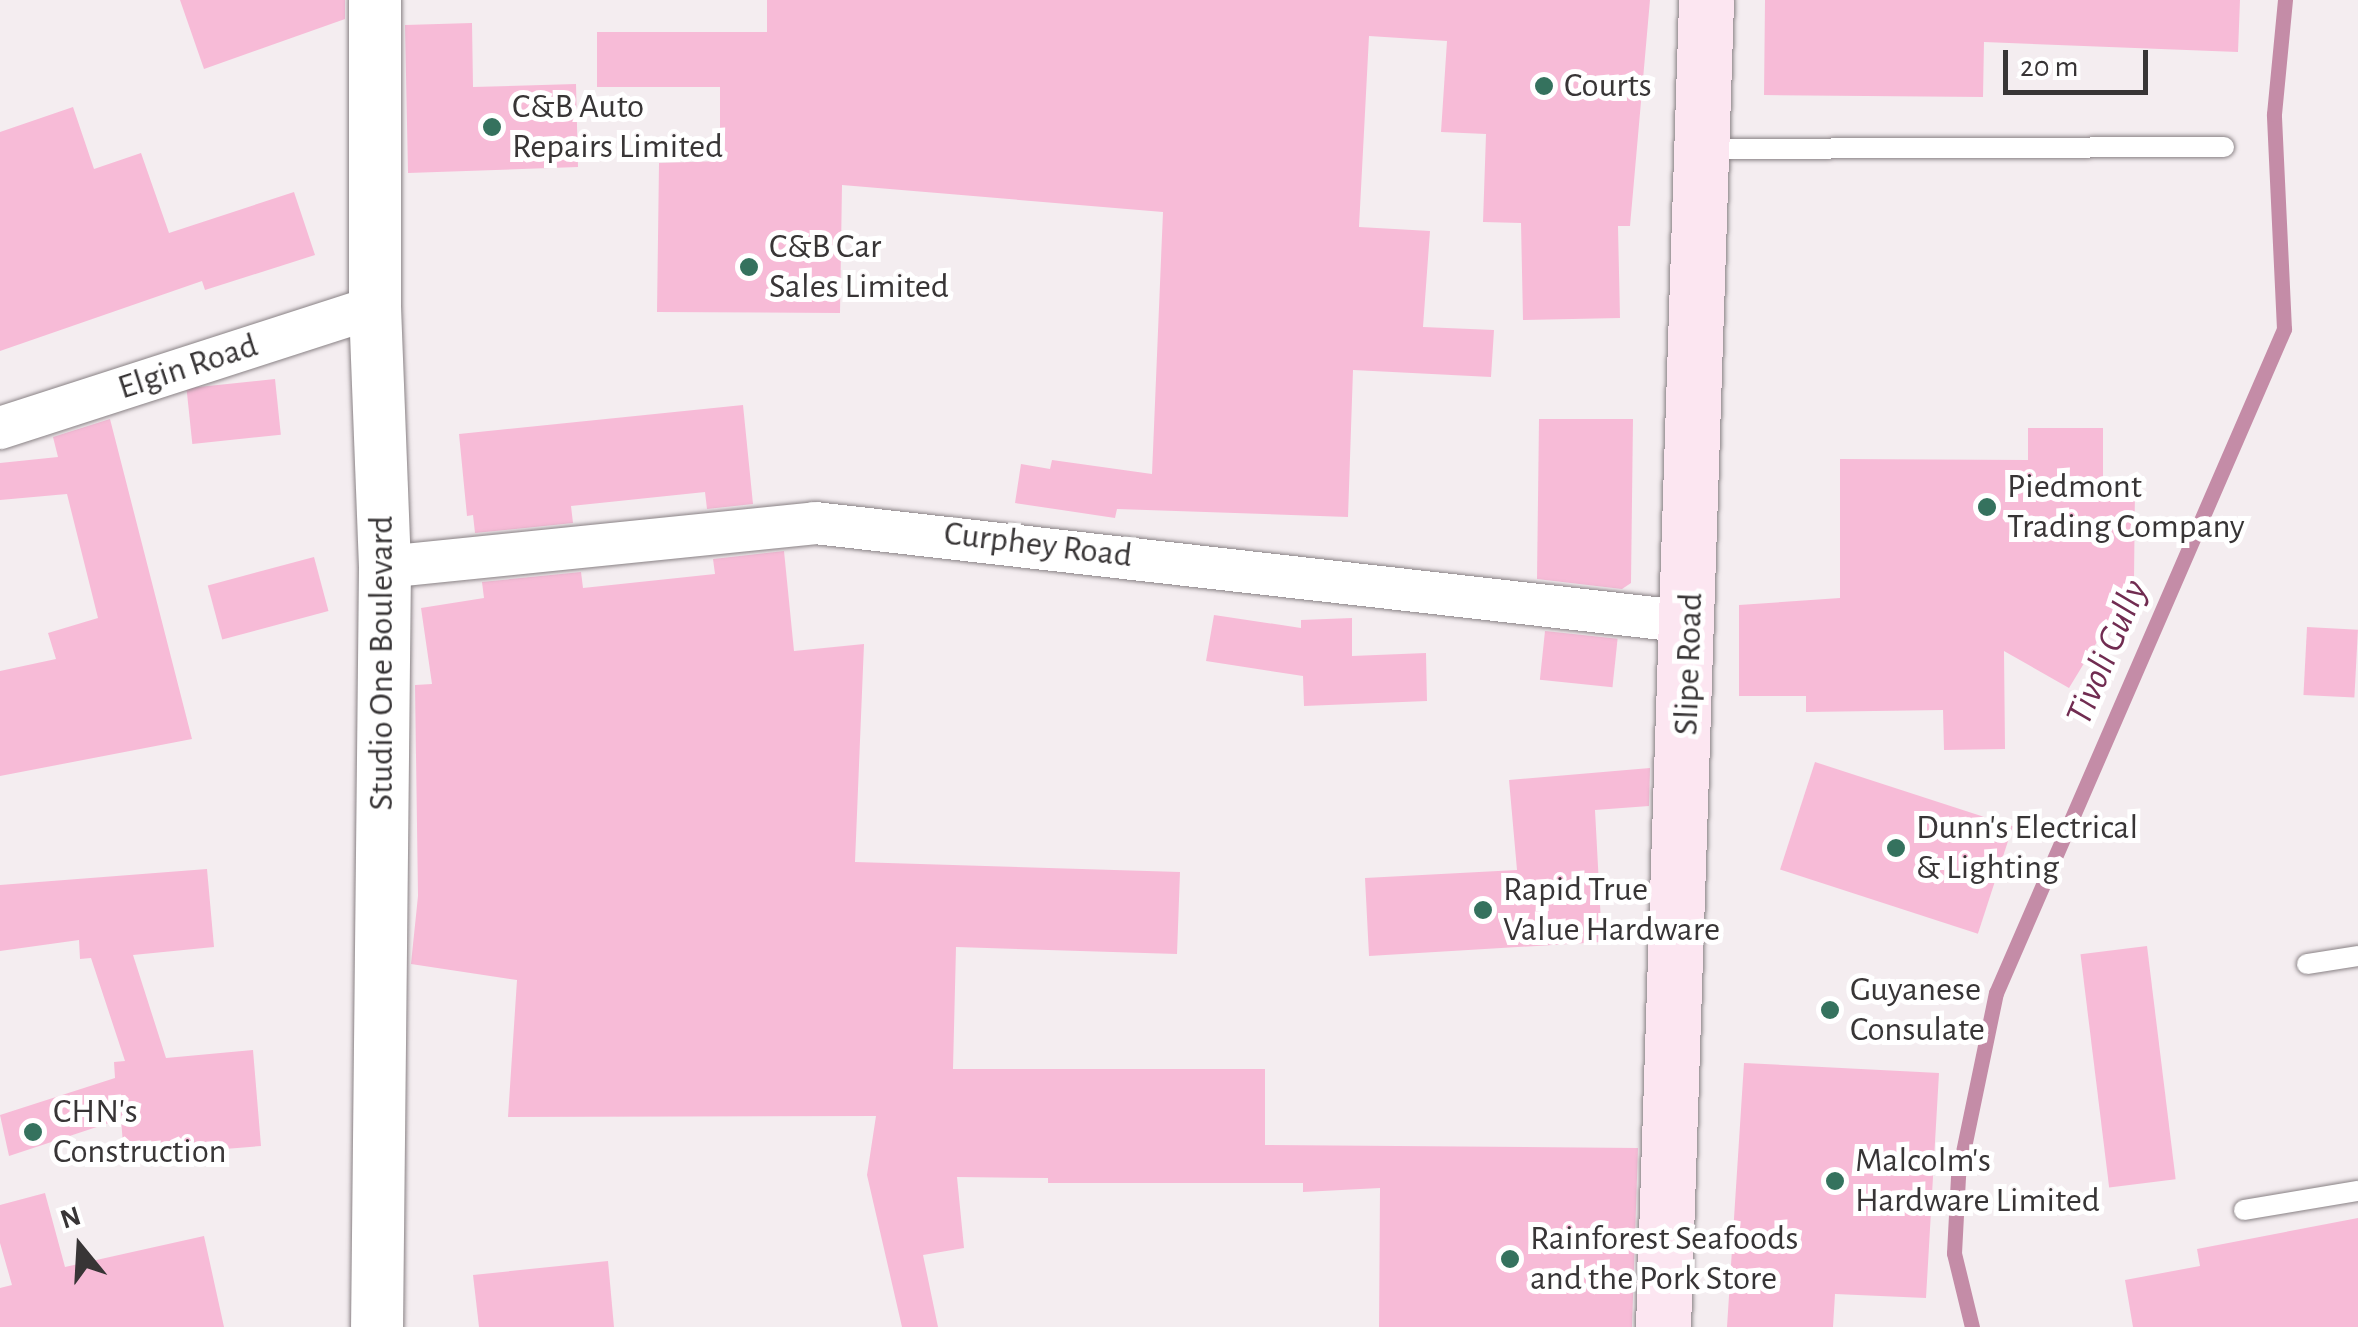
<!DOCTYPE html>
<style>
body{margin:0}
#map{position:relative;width:2358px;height:1327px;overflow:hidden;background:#f4edf0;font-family:"Alegreya Sans",sans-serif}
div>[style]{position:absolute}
.stream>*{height:15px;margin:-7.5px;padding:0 7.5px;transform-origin:7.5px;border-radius:7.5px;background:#c48ca7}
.building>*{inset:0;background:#f7bbd7;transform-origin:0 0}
.roads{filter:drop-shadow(0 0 2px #898285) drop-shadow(0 0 2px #898285)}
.service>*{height:20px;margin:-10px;padding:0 10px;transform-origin:10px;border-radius:10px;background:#fff}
.minor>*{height:42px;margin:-21px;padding:0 21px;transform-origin:21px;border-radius:21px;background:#fff}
.tertiary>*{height:52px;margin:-26px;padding:0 26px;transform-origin:26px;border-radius:26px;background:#fff}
.secondary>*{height:55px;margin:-27.5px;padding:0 27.5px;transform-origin:27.5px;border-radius:27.5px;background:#fce6f1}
.dots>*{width:28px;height:28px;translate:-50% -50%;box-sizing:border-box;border:5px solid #fff;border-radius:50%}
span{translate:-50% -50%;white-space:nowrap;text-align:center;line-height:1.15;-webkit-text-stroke:10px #fff;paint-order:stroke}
.poi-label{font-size:35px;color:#383536}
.left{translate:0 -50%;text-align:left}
.street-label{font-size:35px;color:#383536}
.water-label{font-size:38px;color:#712c51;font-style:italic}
.north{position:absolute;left:30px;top:1197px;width:100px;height:100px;-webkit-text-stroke:8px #fff;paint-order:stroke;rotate:342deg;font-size:28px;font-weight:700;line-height:40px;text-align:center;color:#383536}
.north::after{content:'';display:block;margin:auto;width:35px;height:45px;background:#383536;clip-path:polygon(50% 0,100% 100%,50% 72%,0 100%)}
.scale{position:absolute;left:2003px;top:50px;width:145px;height:45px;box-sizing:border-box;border:5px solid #383536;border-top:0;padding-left:12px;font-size:30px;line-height:35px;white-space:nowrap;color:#383536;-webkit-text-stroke:8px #fff;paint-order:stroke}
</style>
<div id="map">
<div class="stream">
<div style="left:1972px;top:1327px;width:76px;rotate:-103.7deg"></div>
<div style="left:1954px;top:1253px;width:77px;rotate:-87deg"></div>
<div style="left:1958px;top:1176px;width:187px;rotate:-78.3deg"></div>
<div style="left:1996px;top:993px;width:724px;rotate:-66.55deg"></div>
<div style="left:2284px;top:329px;width:215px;rotate:-92.7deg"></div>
<div style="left:2274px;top:114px;width:115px;rotate:-84.5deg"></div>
</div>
<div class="building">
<div style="clip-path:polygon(180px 0,345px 0,345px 19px,204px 69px)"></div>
<div style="clip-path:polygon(767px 0,1650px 0,1630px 226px,1618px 226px,1620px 318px,1523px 320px,1521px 223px,1483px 222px,1486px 134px,1441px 132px,1447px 41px,1369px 36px,1359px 227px,1430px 231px,1423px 327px,1494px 330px,1491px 377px,1353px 370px,1348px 517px,1117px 509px,1115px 518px,1015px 503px,1021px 464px,1050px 469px,1052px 460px,1152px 474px,1163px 212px,842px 185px,840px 313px,657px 312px,659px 163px,720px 161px,720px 87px,597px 87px,597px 32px,767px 32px)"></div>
<div style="clip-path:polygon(1765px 0,2240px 0,2238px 52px,1984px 42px,1983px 97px,1764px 95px)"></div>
<div style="clip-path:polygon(472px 23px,473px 87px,576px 84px,578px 167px,408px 173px,405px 25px)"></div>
<div style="clip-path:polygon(73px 107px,94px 169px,141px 153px,169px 233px,294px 192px,315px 255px,205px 290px,202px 281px,0 351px,0 132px)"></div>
<div style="left:275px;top:379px;width:56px;height:89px;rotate:84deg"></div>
<div style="clip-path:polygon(743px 405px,753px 504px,707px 509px,705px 492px,571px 506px,573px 523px,475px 533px,473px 515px,467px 516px,459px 434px)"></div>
<div style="clip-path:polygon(110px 419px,192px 739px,0 776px,0 671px,56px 659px,48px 633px,98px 618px,67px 494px,0 500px,0 463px,58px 457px,53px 437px)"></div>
<div style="clip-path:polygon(1539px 419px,1633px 419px,1631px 583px,1622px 589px,1537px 579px)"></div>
<div style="clip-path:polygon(2028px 428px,2103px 428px,2103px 487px,2135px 487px,2134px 581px,2069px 688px,2004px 651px,2005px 749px,1944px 750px,1943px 710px,1806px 712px,1806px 696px,1739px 696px,1739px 605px,1840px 598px,1840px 459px,2028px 460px)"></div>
<div style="clip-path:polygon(784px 551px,794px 651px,864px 644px,855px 862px,1180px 872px,1177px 954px,956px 947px,953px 1069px,1265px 1069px,1265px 1145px,1638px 1148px,1632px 1327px,1379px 1327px,1380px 1188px,1303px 1192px,1303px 1183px,1048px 1183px,1048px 1178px,957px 1177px,964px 1248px,923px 1255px,938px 1327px,902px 1327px,867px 1175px,876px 1116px,508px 1117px,517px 980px,411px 964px,418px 896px,415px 685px,432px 684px,421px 608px,484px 598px,482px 582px,581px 572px,583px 588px,715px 574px,713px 559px)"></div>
<div style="left:314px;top:557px;width:56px;height:110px;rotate:75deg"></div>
<div style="clip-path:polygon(1214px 615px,1301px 628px,1301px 620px,1352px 618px,1352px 656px,1426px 653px,1427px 701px,1304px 706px,1303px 676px,1206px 661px)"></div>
<div style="left:2307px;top:627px;width:51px;height:68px;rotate:3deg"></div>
<div style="left:1545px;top:631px;width:73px;height:49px;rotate:6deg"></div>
<div style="left:1815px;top:762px;width:208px;height:113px;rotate:18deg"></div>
<div style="clip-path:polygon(1650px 768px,1649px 806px,1595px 810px,1602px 942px,1369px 956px,1365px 878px,1517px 870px,1509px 780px)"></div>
<div style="clip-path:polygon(207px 869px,214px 947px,133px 955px,166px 1058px,253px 1050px,261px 1146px,124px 1157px,121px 1119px,9px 1156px,0 1115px,115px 1078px,114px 1062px,125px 1061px,91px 958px,80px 959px,79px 940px,0 951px,0 885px)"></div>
<div style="left:2147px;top:946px;width:235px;height:67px;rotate:83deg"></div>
<div style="clip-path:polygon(1744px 1063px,1939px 1073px,1926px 1298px,1835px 1294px,1833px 1327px,1727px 1327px)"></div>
<div style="clip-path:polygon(45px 1193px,65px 1267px,204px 1236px,224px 1327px,0 1327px,0 1288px,12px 1285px,0 1243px,0 1205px)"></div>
<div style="clip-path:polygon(2358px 1218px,2358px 1327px,2133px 1327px,2125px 1280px,2200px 1266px,2197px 1249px)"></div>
<div style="clip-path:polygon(608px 1261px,614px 1327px,479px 1327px,473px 1275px)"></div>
</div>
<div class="roads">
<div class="service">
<div style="left:1703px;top:149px;width:521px;rotate:-0.22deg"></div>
<div style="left:2307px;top:964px;width:52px;rotate:-8.9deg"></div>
<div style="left:2244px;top:1210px;width:116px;rotate:-9.5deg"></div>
</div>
<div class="minor">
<div style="left:0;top:428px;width:394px;rotate:-17.9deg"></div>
<div style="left:385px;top:567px;width:432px;rotate:-5.8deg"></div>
<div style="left:815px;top:523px;width:881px;rotate:6.46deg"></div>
</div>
<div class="tertiary">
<div style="left:375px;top:0;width:307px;rotate:90deg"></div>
<div style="left:375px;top:307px;width:260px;rotate:87.8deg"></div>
<div style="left:385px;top:567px;width:760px;rotate:90.6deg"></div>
</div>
<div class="secondary">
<div style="left:1663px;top:1327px;width:1328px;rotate:-88.14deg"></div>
</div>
</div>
<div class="dots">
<div style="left:1544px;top:86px;background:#35725e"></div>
<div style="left:492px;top:127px;background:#35725e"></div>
<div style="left:749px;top:267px;background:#35725e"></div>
<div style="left:1987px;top:507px;background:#35725e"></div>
<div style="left:1896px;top:848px;background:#35725e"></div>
<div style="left:1483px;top:910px;background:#35725e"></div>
<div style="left:1830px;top:1010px;background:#35725e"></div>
<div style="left:33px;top:1132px;background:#35725e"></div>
<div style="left:1835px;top:1181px;background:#35725e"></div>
<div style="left:1510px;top:1259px;background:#35725e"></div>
</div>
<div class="poi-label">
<span class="left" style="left:1564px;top:86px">Courts</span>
<span class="left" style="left:512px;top:127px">C&amp;B Auto<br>Repairs Limited</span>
<span class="left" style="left:769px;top:267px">C&amp;B Car<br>Sales Limited</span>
<span class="left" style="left:2007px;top:507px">Piedmont<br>Trading Company</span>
<span class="left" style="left:1916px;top:848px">Dunn's Electrical<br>&amp; Lighting</span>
<span class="left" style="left:1503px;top:910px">Rapid True<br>Value Hardware</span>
<span class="left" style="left:1850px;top:1010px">Guyanese<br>Consulate</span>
<span class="left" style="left:53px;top:1132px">CHN's<br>Construction</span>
<span class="left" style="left:1855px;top:1181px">Malcolm's<br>Hardware Limited</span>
<span class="left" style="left:1530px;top:1259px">Rainforest Seafoods<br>and the Pork Store</span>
</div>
<div class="street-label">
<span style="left:188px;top:367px;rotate:-18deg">Elgin Road</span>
<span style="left:1038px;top:545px;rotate:7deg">Curphey Road</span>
<span style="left:382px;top:663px;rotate:-90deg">Studio One Boulevard</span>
<span style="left:1689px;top:664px;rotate:-88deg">Slipe Road</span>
</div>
<div class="water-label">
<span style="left:2108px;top:653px;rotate:-67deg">Tivoli Gully</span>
</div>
<div class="north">N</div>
<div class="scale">20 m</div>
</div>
